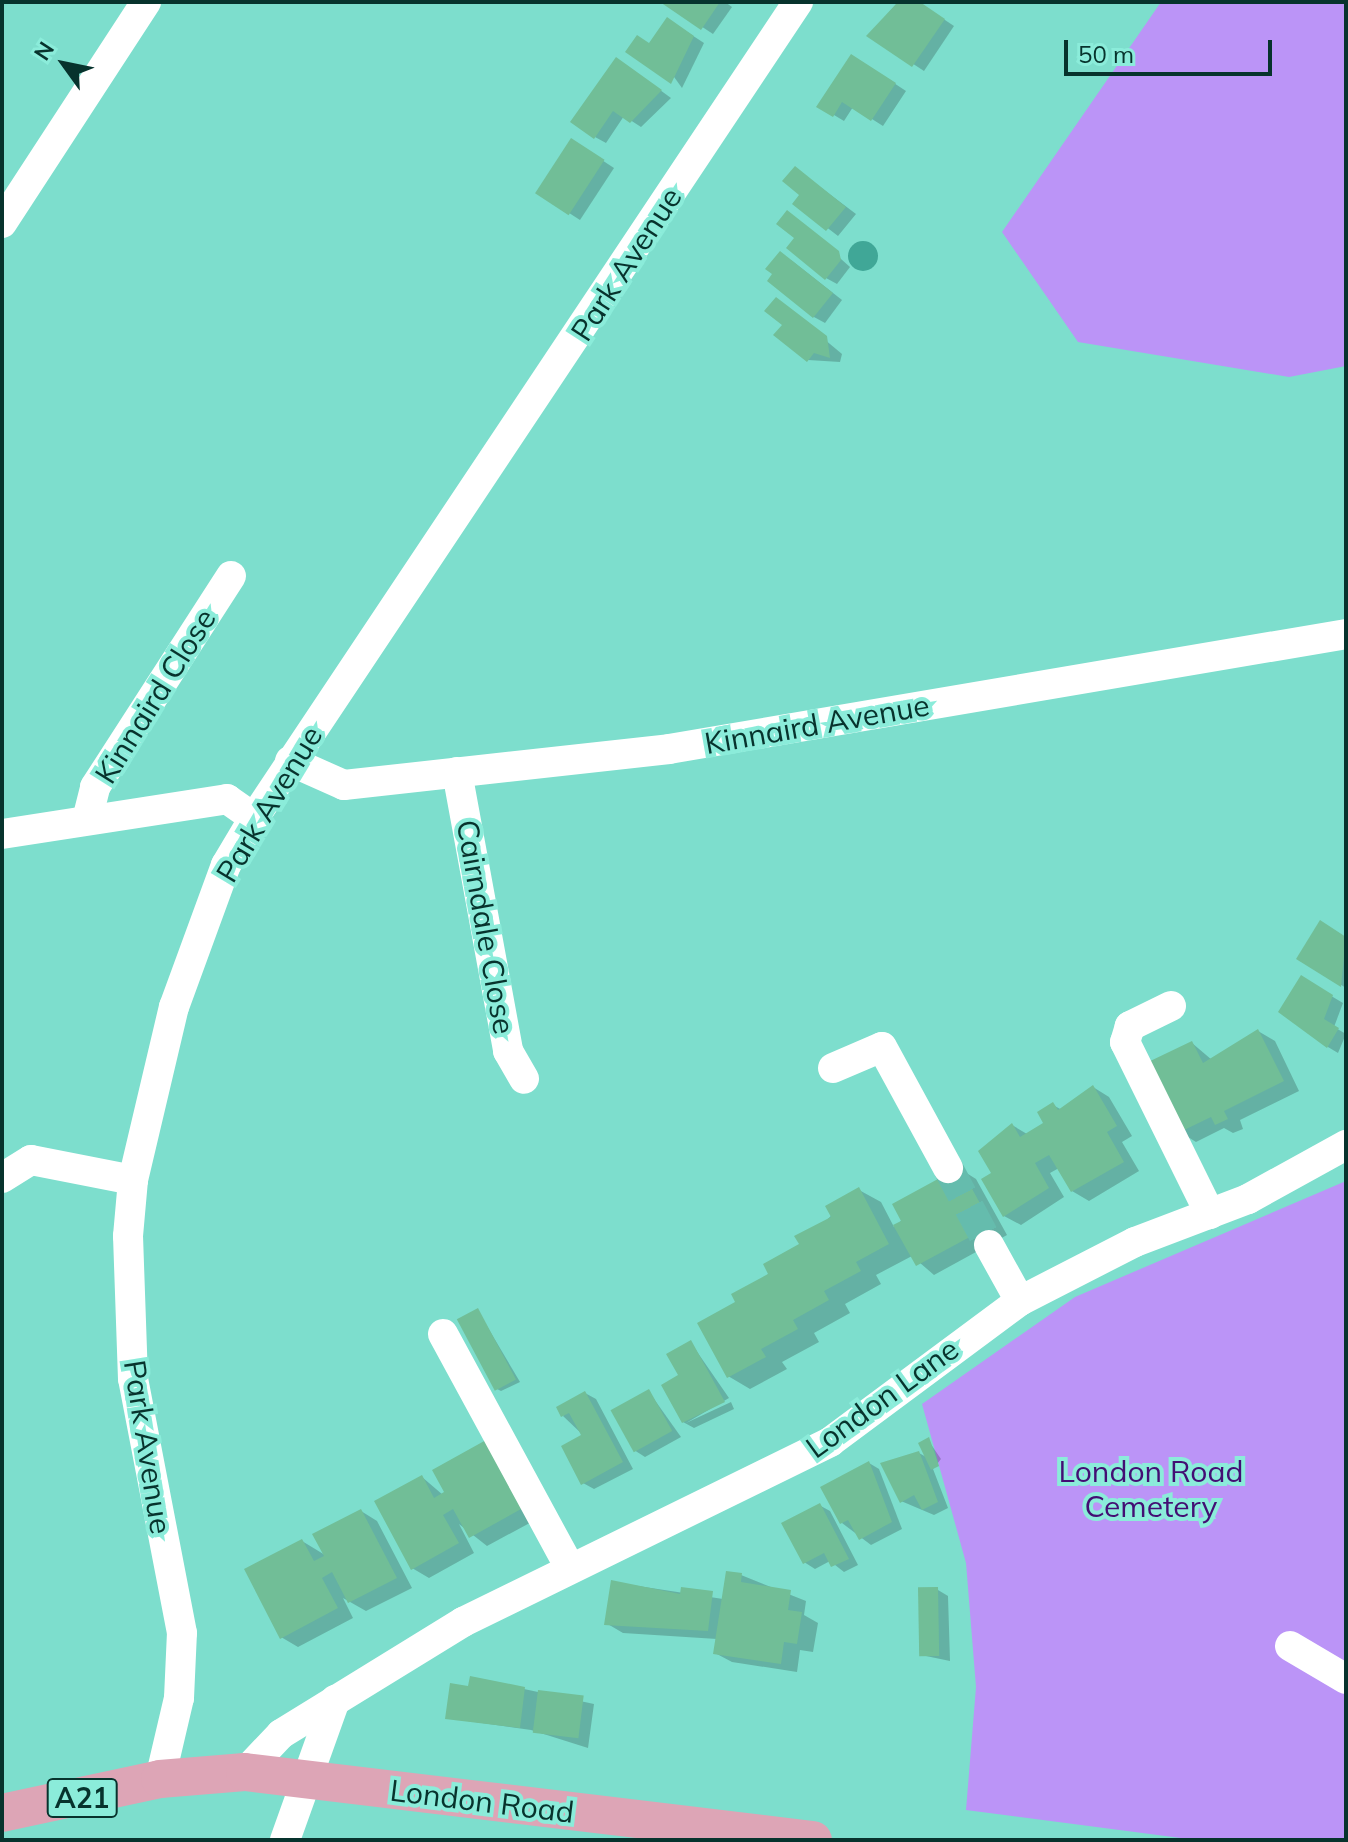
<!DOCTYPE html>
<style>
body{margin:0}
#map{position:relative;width:1348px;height:1842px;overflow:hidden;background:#7ddecd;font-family:Mulish,sans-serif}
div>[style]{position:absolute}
.green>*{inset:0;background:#bb94f7}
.water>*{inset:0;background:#40a797}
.round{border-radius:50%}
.shadow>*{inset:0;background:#0003}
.building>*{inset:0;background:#71be97;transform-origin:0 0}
.minor-tunnel>*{height:30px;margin-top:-15px;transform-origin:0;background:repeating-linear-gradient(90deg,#65bcad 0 30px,transparent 0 45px)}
.minor>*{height:30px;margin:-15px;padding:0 15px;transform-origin:15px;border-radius:15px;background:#fff}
.major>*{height:38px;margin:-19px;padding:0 19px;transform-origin:19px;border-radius:19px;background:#dda5b6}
span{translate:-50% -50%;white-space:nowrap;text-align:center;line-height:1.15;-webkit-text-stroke:8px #8becda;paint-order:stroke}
.shield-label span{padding:2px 6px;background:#8becda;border:2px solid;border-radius:6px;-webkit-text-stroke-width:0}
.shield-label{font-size:28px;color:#07332d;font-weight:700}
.street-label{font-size:30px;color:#07332d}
.park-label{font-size:30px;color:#430e73}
.frame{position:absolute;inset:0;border:4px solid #07332d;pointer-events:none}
.north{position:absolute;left:24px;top:24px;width:80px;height:80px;-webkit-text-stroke:6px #8becda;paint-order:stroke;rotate:303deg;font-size:22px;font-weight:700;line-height:32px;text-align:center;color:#07332d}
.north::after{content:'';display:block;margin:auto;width:28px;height:36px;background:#07332d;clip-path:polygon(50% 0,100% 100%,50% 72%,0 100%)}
.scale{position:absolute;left:1064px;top:40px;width:208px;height:36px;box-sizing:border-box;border:4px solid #07332d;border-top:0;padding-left:10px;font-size:24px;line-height:28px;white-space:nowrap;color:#07332d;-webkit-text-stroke:6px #8becda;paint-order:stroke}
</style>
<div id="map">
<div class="green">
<div style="clip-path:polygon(1161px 2px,1346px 2px,1346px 366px,1289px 377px,1078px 342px,1002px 232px)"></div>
<div style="clip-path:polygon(1346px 1181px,1346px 1840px,1196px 1840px,966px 1810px,976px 1687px,966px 1563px,922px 1404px,1075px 1297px)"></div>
</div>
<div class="water">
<div class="round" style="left:848px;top:241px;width:30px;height:30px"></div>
</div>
<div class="shadow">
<div style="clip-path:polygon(664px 2px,725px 2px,732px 7px,713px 34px)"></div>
<div style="clip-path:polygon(898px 2px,918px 2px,954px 26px,924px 71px,869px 35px)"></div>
<div style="clip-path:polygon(678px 26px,704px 43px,682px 88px,651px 45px)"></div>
<div style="clip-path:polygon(862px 62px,906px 91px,883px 126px,853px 107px,844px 121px,819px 106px)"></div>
<div style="clip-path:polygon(627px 66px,671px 98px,641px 127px,624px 116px,606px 143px,595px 137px)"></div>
<div style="clip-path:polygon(582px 147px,614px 168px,580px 220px,538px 193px)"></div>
<div style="clip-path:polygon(795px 168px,856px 214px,838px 236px,795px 203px,802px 194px)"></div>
<div style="clip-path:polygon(788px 212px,850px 267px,837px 284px,826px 278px)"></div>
<div style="clip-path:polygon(791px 260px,842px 300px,825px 323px,814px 317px)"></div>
<div style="clip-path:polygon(776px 299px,842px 354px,840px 362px,808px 360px)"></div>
<div style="clip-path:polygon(1321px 923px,1346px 938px,1346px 988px,1299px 958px)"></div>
<div style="clip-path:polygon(1301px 978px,1343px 1003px,1334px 1027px,1346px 1034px,1338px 1053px,1328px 1047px)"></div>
<div style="clip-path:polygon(1258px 1031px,1275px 1041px,1299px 1091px,1240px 1120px,1243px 1129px,1233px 1133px,1224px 1128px,1196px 1142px,1180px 1132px,1192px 1043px,1212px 1060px)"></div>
<div style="clip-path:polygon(1093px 1087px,1109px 1097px,1132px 1136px,1122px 1142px,1139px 1171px,1089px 1201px,1072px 1191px,1059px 1168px,1050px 1173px,1064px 1197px,1021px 1225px,1004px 1216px,993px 1174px,1012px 1125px,1027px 1134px,1046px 1124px,1053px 1105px,1062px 1110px)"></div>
<div style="clip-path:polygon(960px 1169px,976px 1179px,1007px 1235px,934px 1275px,912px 1256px,876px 1275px,881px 1284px,845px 1304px,850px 1313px,814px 1333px,819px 1342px,782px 1362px,787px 1369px,750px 1389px,728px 1376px,738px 1302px,859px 1190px,881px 1202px,894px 1227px)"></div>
<div style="clip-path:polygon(478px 1311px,520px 1382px,501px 1391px,497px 1389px)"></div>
<div style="clip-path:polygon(691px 1343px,729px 1398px,686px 1423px,731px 1402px,734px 1409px,694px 1428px,683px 1422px,680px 1376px)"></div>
<div style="clip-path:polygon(649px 1392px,681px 1437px,645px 1457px,634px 1450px)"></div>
<div style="clip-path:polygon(585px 1393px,596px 1399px,633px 1469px,594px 1489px,583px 1483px,584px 1436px,563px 1416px)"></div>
<div style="clip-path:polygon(928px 1440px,941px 1459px,933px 1469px,948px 1508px,934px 1515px,901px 1501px,919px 1453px,928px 1458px)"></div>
<div style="clip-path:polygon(486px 1442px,539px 1518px,487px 1546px,459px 1524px,474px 1553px,429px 1578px,412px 1568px,422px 1477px,443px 1495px)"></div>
<div style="clip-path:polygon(869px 1463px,879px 1469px,902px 1529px,871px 1545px,842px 1523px)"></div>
<div style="clip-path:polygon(819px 1505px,830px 1511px,858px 1565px,844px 1572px,830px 1561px,815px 1569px,804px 1562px)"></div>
<div style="clip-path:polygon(361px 1511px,377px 1521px,412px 1588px,366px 1611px,343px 1598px,353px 1618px,298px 1647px,281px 1637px,302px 1541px,325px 1555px)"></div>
<div style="clip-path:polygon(741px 1575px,806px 1601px,804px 1615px,818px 1623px,813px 1652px,800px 1650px,797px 1672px,732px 1662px,715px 1653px,717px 1639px,623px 1633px,606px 1623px,612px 1582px,723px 1599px)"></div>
<div style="clip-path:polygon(938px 1590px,948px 1596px,950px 1661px,921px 1655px)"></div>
<div style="clip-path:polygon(524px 1689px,594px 1704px,588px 1748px,531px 1730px,447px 1718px)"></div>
</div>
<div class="building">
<div style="clip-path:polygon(660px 2px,720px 2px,701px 30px)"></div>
<div style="clip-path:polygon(898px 2px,920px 2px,945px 19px,912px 67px,866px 36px)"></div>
<div style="clip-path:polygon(667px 17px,694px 36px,671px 84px,625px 52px,637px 35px,649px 43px)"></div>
<div style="clip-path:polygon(851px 54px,896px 83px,871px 121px,842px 102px,833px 117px,816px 107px)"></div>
<div style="clip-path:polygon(616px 57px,662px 90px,630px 123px,613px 111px,594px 139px,570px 122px)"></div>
<div style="left:571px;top:138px;width:40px;height:66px;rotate:33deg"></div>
<div style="clip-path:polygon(795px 166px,846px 207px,826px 231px,792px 204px,799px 195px,782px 181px)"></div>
<div style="clip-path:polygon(787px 210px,839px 251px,841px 260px,825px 280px,786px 248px,794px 238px,776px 224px)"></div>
<div style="clip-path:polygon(780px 251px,833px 293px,813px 318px,767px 281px,772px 274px,765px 269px)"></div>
<div style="clip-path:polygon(776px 297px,827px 336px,830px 358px,814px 353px,807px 362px,773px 335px,782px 325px,764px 311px)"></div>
<div style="clip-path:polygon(1320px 920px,1346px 937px,1341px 987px,1296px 959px)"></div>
<div style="clip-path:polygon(1301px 975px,1333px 995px,1324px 1019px,1339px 1028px,1327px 1048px,1278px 1012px)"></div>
<div style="clip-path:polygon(1258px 1029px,1284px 1081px,1224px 1111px,1228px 1119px,1215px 1125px,1211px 1117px,1178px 1133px,1144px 1064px,1192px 1041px,1203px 1063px)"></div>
<div style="clip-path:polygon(1093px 1085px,1117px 1126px,1107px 1132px,1124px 1162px,1071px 1192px,1049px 1155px,1035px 1163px,1049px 1188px,1003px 1217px,981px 1179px,991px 1173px,978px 1151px,1012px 1123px,1020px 1137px,1043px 1123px,1037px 1112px,1053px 1102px,1058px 1110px)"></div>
<div style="clip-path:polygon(960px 1167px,992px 1225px,916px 1266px,893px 1225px,901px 1221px,892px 1204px)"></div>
<div style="clip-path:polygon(859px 1187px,889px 1244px,856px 1262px,861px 1271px,824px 1291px,829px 1300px,793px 1320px,798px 1329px,761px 1349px,766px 1357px,727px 1378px,697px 1323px,735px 1302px,731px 1294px,768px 1274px,763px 1264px,799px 1244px,794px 1236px,831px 1217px,825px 1206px)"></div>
<div style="left:478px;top:1308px;width:81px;height:24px;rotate:62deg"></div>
<div style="clip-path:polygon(691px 1340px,725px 1402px,682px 1423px,661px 1385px,678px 1375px,666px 1354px)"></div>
<div style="left:649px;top:1389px;width:48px;height:44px;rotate:61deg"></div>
<div style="clip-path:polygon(585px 1391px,623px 1462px,581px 1485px,561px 1446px,581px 1435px,569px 1413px,561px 1417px,556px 1407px)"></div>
<div style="clip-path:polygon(929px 1437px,939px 1466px,931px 1470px,918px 1443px)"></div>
<div style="clip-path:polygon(486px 1440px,523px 1508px,469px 1538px,453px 1509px,443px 1515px,459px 1543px,411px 1570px,374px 1501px,422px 1475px,434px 1498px,444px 1492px,432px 1470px)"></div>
<div style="clip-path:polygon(919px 1451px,938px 1502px,922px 1510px,914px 1495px,900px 1503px,880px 1463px)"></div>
<div style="clip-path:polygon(869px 1461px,892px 1522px,859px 1540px,848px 1520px,840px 1524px,820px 1487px)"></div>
<div style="clip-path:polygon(820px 1503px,849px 1559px,831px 1567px,824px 1553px,803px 1564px,781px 1523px)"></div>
<div style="clip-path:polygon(361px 1509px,397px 1578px,348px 1603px,332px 1572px,322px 1578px,338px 1608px,280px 1639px,244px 1569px,302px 1539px,314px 1561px,324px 1556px,312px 1534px)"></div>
<div style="clip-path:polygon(726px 1571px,742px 1573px,741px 1582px,791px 1590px,788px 1610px,802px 1612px,797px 1644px,784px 1642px,781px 1664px,713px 1654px)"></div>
<div style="clip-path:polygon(611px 1580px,680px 1594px,681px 1587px,713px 1591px,708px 1631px,604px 1625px)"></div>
<div style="left:938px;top:1587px;width:69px;height:20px;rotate:89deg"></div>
<div style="clip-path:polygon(470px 1676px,525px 1687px,520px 1728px,445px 1719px,450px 1683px,468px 1686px)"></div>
<div style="left:538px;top:1690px;width:46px;height:43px;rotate:7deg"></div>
</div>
<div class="minor-tunnel">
<div style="left:948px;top:1168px;width:87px;rotate:62deg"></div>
</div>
<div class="minor">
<div style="left:2px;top:223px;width:264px;rotate:-56.9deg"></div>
<div style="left:290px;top:761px;width:59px;rotate:24deg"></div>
<div style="left:344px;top:785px;width:327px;rotate:-6.3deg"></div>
<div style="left:669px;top:749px;width:687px;rotate:-9.64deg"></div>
<div style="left:457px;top:772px;width:284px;rotate:79.6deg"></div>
<div style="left:508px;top:1051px;width:32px;rotate:60deg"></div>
<div style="left:87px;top:820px;width:34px;rotate:-76deg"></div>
<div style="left:95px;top:787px;width:251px;rotate:-57.2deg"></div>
<div style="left:2px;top:834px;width:228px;rotate:-8.8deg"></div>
<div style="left:227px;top:799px;width:33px;rotate:35deg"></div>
<div style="left:1171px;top:1006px;width:46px;rotate:154deg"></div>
<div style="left:1130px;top:1026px;width:17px;rotate:107deg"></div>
<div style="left:1125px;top:1042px;width:192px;rotate:63.7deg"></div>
<div style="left:833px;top:1068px;width:53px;rotate:-23.2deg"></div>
<div style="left:882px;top:1047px;width:138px;rotate:61.4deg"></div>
<div style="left:2px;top:1178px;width:34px;rotate:-32deg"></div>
<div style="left:31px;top:1160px;width:104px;rotate:11.1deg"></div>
<div style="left:989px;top:1245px;width:64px;rotate:61deg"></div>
<div style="left:443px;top:1334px;width:266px;rotate:61.5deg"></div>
<div style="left:1290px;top:1646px;width:65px;rotate:30.5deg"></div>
<div style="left:245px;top:1772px;width:52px;rotate:-46.5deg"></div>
<div style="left:281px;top:1734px;width:214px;rotate:-31.6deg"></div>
<div style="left:463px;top:1622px;width:409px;rotate:-26.1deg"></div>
<div style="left:830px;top:1442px;width:237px;rotate:-36.6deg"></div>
<div style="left:1020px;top:1301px;width:129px;rotate:-27.2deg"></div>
<div style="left:1135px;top:1242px;width:121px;rotate:-20.8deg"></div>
<div style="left:1248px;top:1199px;width:112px;rotate:-28.9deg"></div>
<div style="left:160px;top:1779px;width:83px;rotate:-76.8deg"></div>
<div style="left:179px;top:1698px;width:65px;rotate:-87.4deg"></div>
<div style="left:182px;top:1633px;width:259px;rotate:-100.9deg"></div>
<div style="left:133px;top:1379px;width:143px;rotate:-92deg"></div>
<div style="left:128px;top:1236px;width:56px;rotate:-84.9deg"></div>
<div style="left:133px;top:1180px;width:178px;rotate:-76.7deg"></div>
<div style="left:174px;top:1007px;width:151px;rotate:-69.9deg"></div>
<div style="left:226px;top:865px;width:55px;rotate:-59.2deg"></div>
<div style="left:254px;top:818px;width:981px;rotate:-56.31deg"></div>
<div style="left:285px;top:1840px;width:149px;rotate:-70.3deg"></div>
</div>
<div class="major">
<div style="left:2px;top:1813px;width:162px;rotate:-12.1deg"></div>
<div style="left:160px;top:1779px;width:85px;rotate:-4.7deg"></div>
<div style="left:245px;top:1772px;width:572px;rotate:6.83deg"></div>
</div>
<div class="shield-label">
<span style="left:82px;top:1798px">A21</span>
</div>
<div class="street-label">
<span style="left:626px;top:264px;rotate:-57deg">Park Avenue</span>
<span style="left:155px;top:696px;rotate:-58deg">Kinnaird Close</span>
<span style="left:817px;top:724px;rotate:-10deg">Kinnaird Avenue</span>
<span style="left:269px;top:804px;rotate:-59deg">Park Avenue</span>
<span style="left:486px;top:927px;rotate:80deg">Cairndale Close</span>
<span style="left:882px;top:1398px;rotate:-36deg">London Lane</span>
<span style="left:148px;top:1447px;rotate:81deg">Park Avenue</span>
<span style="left:482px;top:1801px;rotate:7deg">London Road</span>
</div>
<div class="park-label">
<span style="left:1151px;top:1488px">London Road<br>Cemetery</span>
</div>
<div class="frame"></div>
<div class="north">N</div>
<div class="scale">50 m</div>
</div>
